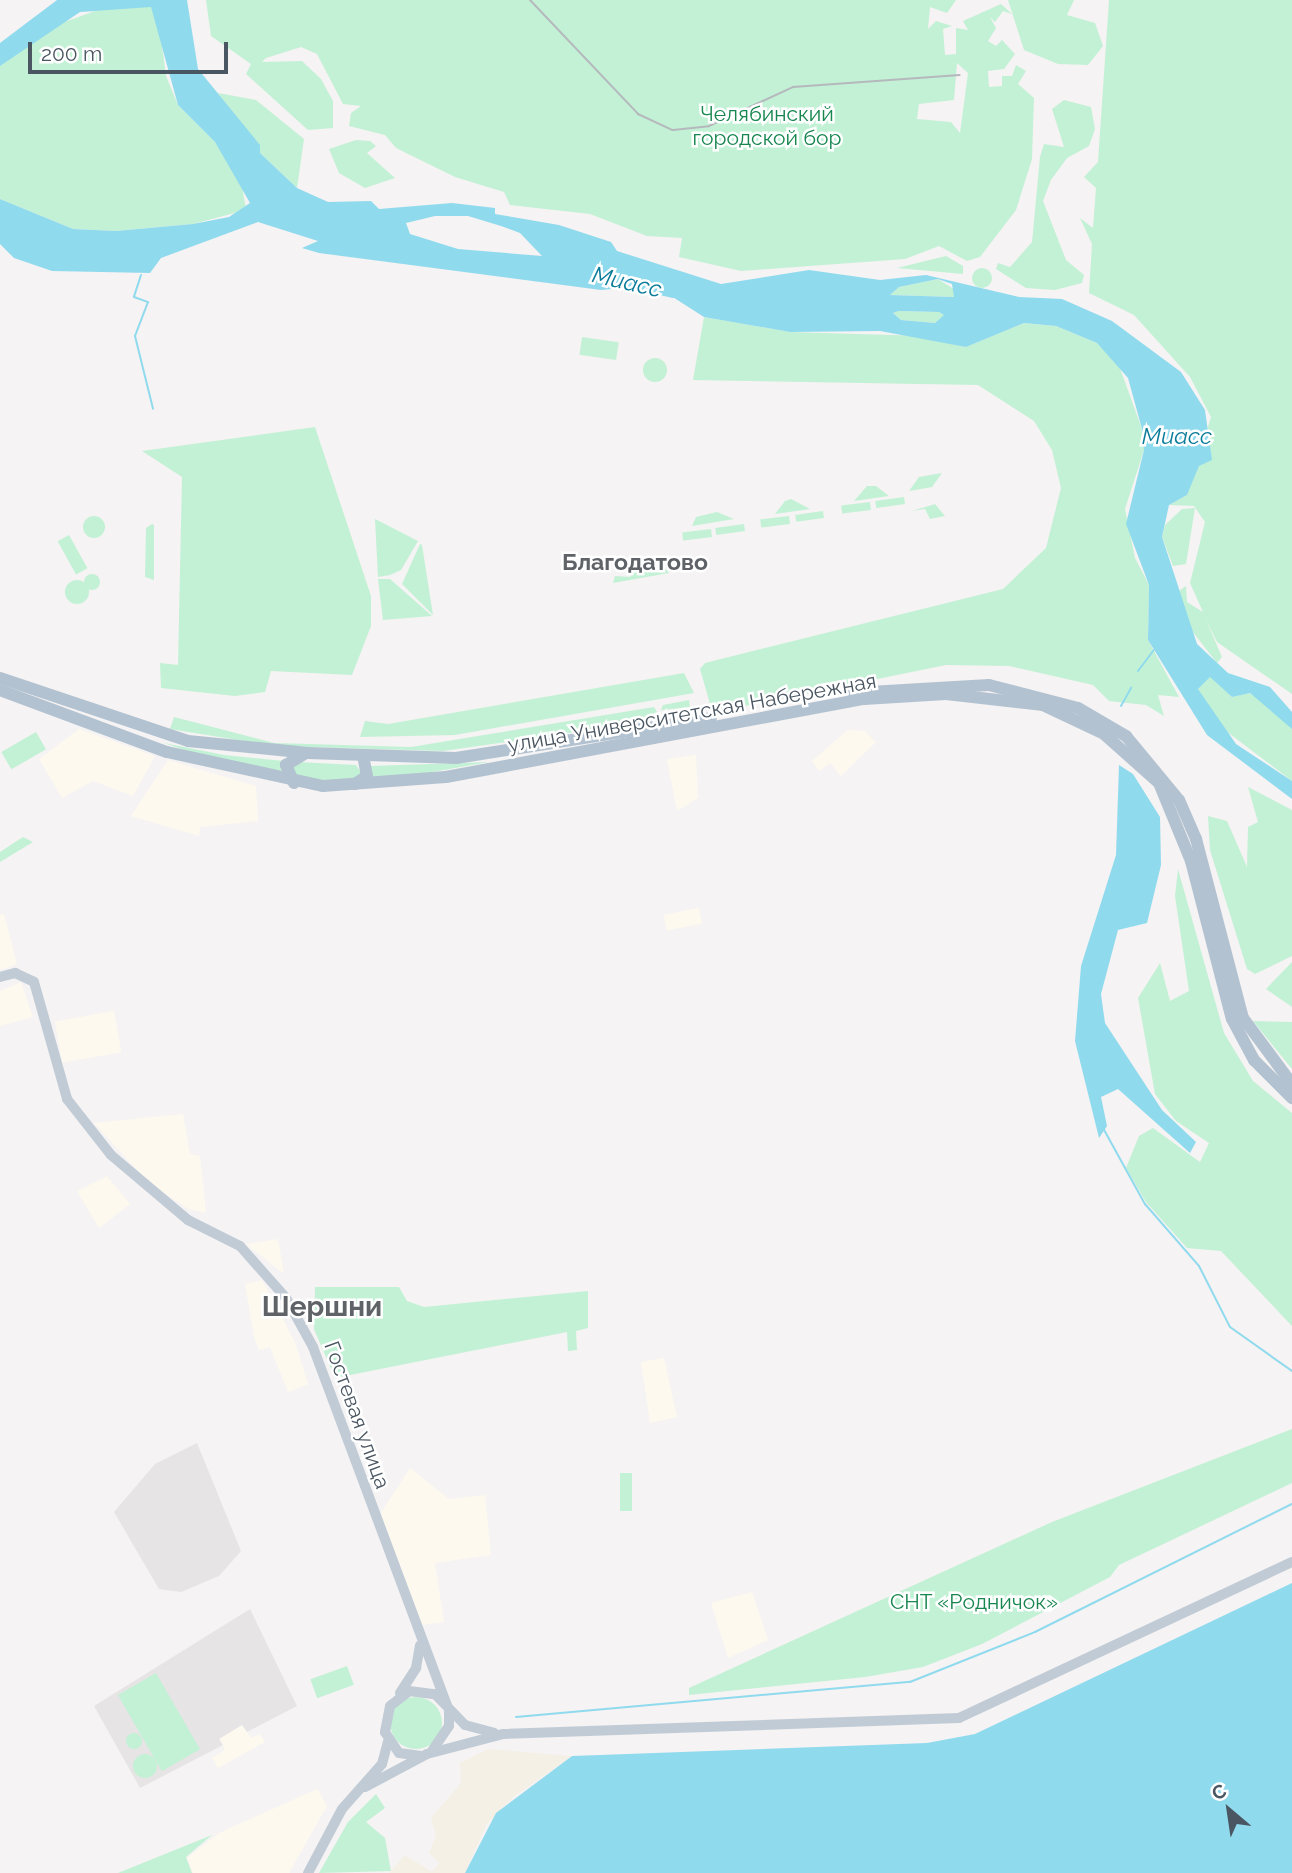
<!DOCTYPE html>
<meta charset="utf-8">
<style>
body{margin:0}
#map{position:relative;width:1292px;height:1873px;overflow:hidden;background:#f5f3f3;font-family:Raleway,sans-serif}
div>[style]{position:absolute}
.commercial>*{inset:0;background:#fdf9ef;transform-origin:0 0}
.education>*{inset:0;background:#e6e4e5}
.green>*{inset:0;background:#c3f1d5;transform-origin:0 0}
.round{border-radius:50%}
.sand>*{inset:0;background:#f5f0e5}
.water>*{inset:0;background:#90daee}
.stream>*{height:2px;margin:-1px;padding:0 1px;transform-origin:1px;border-radius:1px;background:#90daee}
.river>*{height:12px;margin:-6px;padding:0 6px;transform-origin:6px;border-radius:6px;background:#90daee}
.secondary>*{height:10px;margin:-5px;padding:0 5px;transform-origin:5px;border-radius:5px;background:#c1cbd6}
.primary>*{height:12px;margin:-6px;padding:0 6px;transform-origin:6px;border-radius:6px;background:#b3c2d1}
.rail>*{height:2px;margin:-1px;padding:0 1px;transform-origin:1px;border-radius:1px;background:#b5b8bd}
span{translate:-50% -50%;white-space:nowrap;text-align:center;line-height:1.15;-webkit-text-stroke:5px #fff;paint-order:stroke}
.park-label{font-size:21px;color:#17864f}
.street-label{font-size:21px;color:#4a5661}
.water-label{font-size:23px;color:#0c7c9b;font-style:italic}
.neighbourhood-label{font-size:23px;color:#5f6368;font-weight:700}
.district-label{font-size:28px;color:#5f6368;font-weight:700}
.north{position:absolute;left:1194px;top:1775px;width:70px;height:70px;-webkit-text-stroke:5px #fff;paint-order:stroke;rotate:331deg;font-size:19px;font-weight:700;line-height:28px;text-align:center;color:#4a5661}
.north::after{content:'';display:block;margin:auto;width:24px;height:32px;background:#4a5661;clip-path:polygon(50% 0,100% 100%,50% 72%,0 100%)}
.scale{position:absolute;left:28px;top:42px;width:200px;height:32px;box-sizing:border-box;border:4px solid #4a5661;border-top:0;padding-left:9px;font-size:21px;line-height:24px;white-space:nowrap;color:#4a5661;-webkit-text-stroke:5px #fff;paint-order:stroke}
</style>
<div id="map">
<div class="commercial">
<div style="clip-path:polygon(79px 729px,155px 756px,133px 796px,93px 781px,62px 798px,39px 759px)"></div>
<div style="clip-path:polygon(848px 730px,865px 731px,876px 742px,841px 776px,830px 763px,819px 771px,812px 761px)"></div>
<div style="clip-path:polygon(696px 755px,698px 798px,677px 811px,667px 759px)"></div>
<div style="clip-path:polygon(168px 760px,256px 786px,258px 821px,200px 827px,199px 836px,131px 816px)"></div>
<div style="left:699px;top:908px;width:16px;height:36px;rotate:79deg"></div>
<div style="clip-path:polygon(4px 914px,17px 964px,0 970px,0 915px)"></div>
<div style="clip-path:polygon(21px 982px,33px 1017px,0 1026px,0 991px)"></div>
<div style="left:114px;top:1011px;width:42px;height:60px;rotate:80deg"></div>
<div style="clip-path:polygon(183px 1114px,190px 1154px,200px 1156px,206px 1213px,188px 1209px,147px 1181px,94px 1123px)"></div>
<div style="clip-path:polygon(107px 1176px,130px 1204px,99px 1228px,77px 1191px)"></div>
<div style="clip-path:polygon(278px 1239px,284px 1274px,246px 1244px)"></div>
<div style="clip-path:polygon(262px 1280px,295px 1342px,308px 1384px,288px 1392px,270px 1347px,259px 1350px,254px 1337px,245px 1284px)"></div>
<div style="clip-path:polygon(664px 1358px,677px 1417px,650px 1423px,641px 1362px)"></div>
<div style="clip-path:polygon(410px 1468px,449px 1499px,485px 1495px,491px 1555px,435px 1563px,444px 1622px,421px 1625px,380px 1514px)"></div>
<div style="clip-path:polygon(752px 1592px,768px 1640px,728px 1658px,711px 1603px)"></div>
<div style="clip-path:polygon(243px 1724px,251px 1738px,260px 1734px,265px 1742px,218px 1768px,212px 1758px,225px 1750px,219px 1739px)"></div>
<div style="clip-path:polygon(317px 1789px,327px 1806px,289px 1873px,193px 1873px,187px 1858px,219px 1833px)"></div>
</div>
<div class="education">
<div style="clip-path:polygon(197px 1443px,241px 1551px,219px 1576px,181px 1592px,159px 1589px,114px 1512px,155px 1464px)"></div>
<div style="clip-path:polygon(250px 1609px,297px 1706px,247px 1732px,242px 1725px,219px 1739px,223px 1745px,140px 1788px,94px 1706px)"></div>
</div>
<div class="green">
<div style="clip-path:polygon(evenodd,206px 0,956px 0,947px 13px,930px 7px,928px 29px,936px 21px,952px 26px,943px 29px,945px 55px,956px 54px,956px 28px,968px 30px,963px 21px,1001px 4px,1012px 14px,1003px 11px,995px 22px,990px 17px,996px 28px,988px 41px,996px 46px,1002px 40px,1015px 54px,1004px 69px,988px 71px,989px 87px,1002px 86px,1002px 76px,1012px 76px,1016px 65px,1026px 71px,1018px 84px,1034px 98px,1032px 159px,1016px 210px,980px 257px,967px 261px,939px 246px,905px 259px,741px 271px,679px 257px,682px 238px,647px 236px,590px 214px,510px 205px,504px 192px,455px 177px,396px 148px,385px 135px,349px 126px,351px 113px,361px 106px,343px 104px,317px 54px,301px 47px,266px 58px,262px 62px,302px 61px,321px 79px,333px 101px,333px 128px,308px 130px,246px 74px,251px 64px,211px 36px,206px 0,957px 63px,968px 73px,960px 133px,951px 122px,917px 119px,919px 104px,954px 100px,957px 63px)"></div>
<div style="clip-path:polygon(1008px 0,1074px 0,1067px 15px,1095px 23px,1103px 46px,1088px 65px,1058px 64px,1024px 50px)"></div>
<div style="clip-path:polygon(1109px 0,1292px 0,1292px 694px,1217px 642px,1206px 620px,1222px 657px,1217px 663px,1185px 622px,1179px 591px,1186px 586px,1187px 602px,1203px 612px,1190px 583px,1205px 522px,1194px 506px,1169px 505px,1187px 495px,1211px 417px,1190px 377px,1134px 315px,1089px 293px,1092px 244px,1080px 218px,1093px 228px,1096px 188px,1084px 177px,1098px 162px)"></div>
<div style="clip-path:polygon(109px 6px,152px 6px,158px 15px,166px 76px,178px 105px,215px 142px,241px 180px,246px 210px,193px 224px,116px 231px,73px 229px,0 199px,0 66px,48px 28px)"></div>
<div style="clip-path:polygon(218px 93px,256px 100px,304px 139px,297px 188px,260px 153px)"></div>
<div style="clip-path:polygon(1064px 100px,1091px 107px,1095px 129px,1089px 146px,1067px 158px,1051px 180px,1043px 201px,1066px 260px,1084px 275px,1082px 283px,1055px 290px,1026px 288px,996px 269px,998px 263px,1010px 267px,1032px 242px,1040px 157px,1044px 144px,1064px 147px,1052px 109px)"></div>
<div style="clip-path:polygon(356px 140px,370px 141px,376px 146px,367px 153px,395px 178px,365px 188px,339px 173px,329px 149px)"></div>
<div style="clip-path:polygon(946px 256px,963px 266px,963px 274px,897px 268px)"></div>
<div class="round" style="left:972px;top:268px;width:20px;height:20px"></div>
<div style="clip-path:polygon(938px 279px,957px 291px,954px 297px,890px 295px,899px 287px)"></div>
<div style="clip-path:polygon(899px 311px,939px 312px,945px 315px,935px 323px,901px 320px,893px 313px)"></div>
<div style="clip-path:polygon(704px 317px,790px 332px,926px 336px,966px 347px,1024px 323px,1056px 326px,1097px 343px,1117px 360px,1142px 429px,1144px 450px,1125px 509px,1135px 558px,1149px 585px,1148px 640px,1179px 697px,1158px 695px,1164px 716px,1146px 705px,1109px 701px,1093px 685px,1009px 666px,946px 665px,725px 710px,710px 704px,700px 669px,705px 663px,1003px 589px,1046px 548px,1061px 488px,1052px 450px,1034px 421px,978px 385px,693px 380px)"></div>
<div style="left:582px;top:337px;width:37px;height:18px;rotate:8deg"></div>
<div class="round" style="left:643px;top:358px;width:24px;height:24px"></div>
<div style="clip-path:polygon(315px 427px,371px 596px,371px 626px,352px 675px,271px 671px,265px 692px,235px 696px,161px 688px,160px 663px,178px 665px,182px 477px,142px 451px)"></div>
<div style="clip-path:polygon(942px 473px,932px 487px,909px 491px,919px 477px)"></div>
<div style="clip-path:polygon(867px 486px,876px 486px,889px 496px,854px 501px)"></div>
<div style="left:904px;top:497px;width:7px;height:29px;rotate:82deg"></div>
<div style="clip-path:polygon(791px 499px,810px 509px,775px 514px,785px 501px)"></div>
<div style="left:870px;top:502px;width:8px;height:29px;rotate:83deg"></div>
<div style="clip-path:polygon(935px 504px,945px 516px,930px 519px,925px 509px,912px 511px)"></div>
<div style="clip-path:polygon(1195px 508px,1186px 564px,1173px 566px,1162px 537px,1165px 525px,1182px 509px)"></div>
<div style="left:823px;top:511px;width:7px;height:28px;rotate:82deg"></div>
<div style="clip-path:polygon(717px 512px,734px 519px,692px 526px,696px 517px)"></div>
<div style="left:789px;top:516px;width:8px;height:29px;rotate:83deg"></div>
<div class="round" style="left:83px;top:516px;width:22px;height:22px"></div>
<div style="clip-path:polygon(375px 519px,418px 541px,401px 570px,390px 575px,378px 577px)"></div>
<div style="clip-path:polygon(152px 524px,154px 525px,154px 580px,145px 577px,146px 528px)"></div>
<div style="left:744px;top:524px;width:7px;height:29px;rotate:82deg"></div>
<div style="left:711px;top:529px;width:8px;height:29px;rotate:83deg"></div>
<div style="left:69px;top:535px;width:38px;height:13px;rotate:61deg"></div>
<div style="clip-path:polygon(420px 544px,422px 545px,433px 615px,402px 584px)"></div>
<div style="clip-path:polygon(638px 562px,651px 573px,664px 567px,669px 573px,613px 583px,615px 576px,630px 577px)"></div>
<div class="round" style="left:84px;top:574px;width:16px;height:16px"></div>
<div style="clip-path:polygon(378px 579px,390px 579px,432px 616px,383px 620px)"></div>
<div class="round" style="left:65px;top:580px;width:24px;height:24px"></div>
<div style="clip-path:polygon(684px 673px,694px 693px,455px 735px,360px 737px,365px 721px,388px 724px)"></div>
<div style="clip-path:polygon(1210px 676px,1232px 697px,1249px 693px,1265px 701px,1292px 729px,1292px 781px,1218px 725px,1198px 689px)"></div>
<div style="clip-path:polygon(689px 700px,690px 707px,661px 710px,663px 705px)"></div>
<div style="clip-path:polygon(654px 707px,657px 712px,625px 725px,443px 751px,275px 746px,170px 729px,174px 717px,274px 743px,411px 747px)"></div>
<div style="left:36px;top:732px;width:20px;height:40px;rotate:60deg"></div>
<div style="clip-path:polygon(164px 743px,224px 755px,284px 761px,282px 771px,218px 762px)"></div>
<div style="clip-path:polygon(298px 762px,356px 765px,363px 775px,352px 782px,296px 779px,289px 768px)"></div>
<div style="clip-path:polygon(489px 762px,404px 777px,370px 778px,370px 766px)"></div>
<div style="clip-path:polygon(1248px 787px,1292px 810px,1292px 956px,1255px 974px,1247px 969px,1210px 850px,1208px 816px,1227px 821px,1247px 867px,1248px 827px,1258px 822px)"></div>
<div style="clip-path:polygon(23px 837px,33px 842px,0 862px,0 852px)"></div>
<div style="clip-path:polygon(1178px 869px,1224px 1033px,1253px 1081px,1292px 1113px,1292px 1326px,1221px 1251px,1187px 1248px,1146px 1202px,1126px 1168px,1139px 1136px,1153px 1128px,1200px 1162px,1209px 1143px,1176px 1121px,1155px 1094px,1138px 998px,1160px 963px,1170px 1001px,1189px 991px,1175px 896px)"></div>
<div style="clip-path:polygon(1292px 962px,1292px 1007px,1266px 989px)"></div>
<div style="clip-path:polygon(1253px 1021px,1292px 1022px,1292px 1069px)"></div>
<div style="clip-path:polygon(315px 1287px,399px 1287px,407px 1301px,424px 1307px,588px 1291px,588px 1328px,576px 1331px,577px 1350px,568px 1351px,567px 1332px,335px 1378px,314px 1329px)"></div>
<div style="clip-path:polygon(1292px 1429px,1292px 1483px,1119px 1565px,1110px 1577px,982px 1644px,923px 1667px,865px 1677px,689px 1695px,689px 1688px,1052px 1522px)"></div>
<div style="left:620px;top:1473px;width:12px;height:38px"></div>
<div style="left:347px;top:1666px;width:20px;height:39px;rotate:70deg"></div>
<div style="left:156px;top:1673px;width:88px;height:44px;rotate:60deg"></div>
<div class="round" style="left:390px;top:1697px;width:52px;height:52px"></div>
<div class="round" style="left:126px;top:1733px;width:16px;height:16px"></div>
<div class="round" style="left:133px;top:1754px;width:24px;height:24px"></div>
<div style="clip-path:polygon(376px 1794px,385px 1808px,366px 1822px,385px 1838px,391px 1871px,319px 1873px,348px 1822px)"></div>
<div style="clip-path:polygon(212px 1835px,186px 1857px,192px 1873px,118px 1873px)"></div>
</div>
<div class="sand">
<div style="clip-path:polygon(488px 1749px,572px 1756px,512px 1798px,486px 1825px,465px 1873px,389px 1873px,405px 1855px,432px 1872px,439px 1863px,429px 1853px,436px 1836px,431px 1818px,461px 1783px,460px 1763px)"></div>
</div>
<div class="water">
<div style="clip-path:polygon(evenodd,57px 0,187px 0,198px 69px,260px 145px,260px 153px,297px 188px,328px 202px,371px 201px,379px 209px,452px 203px,495px 208px,495px 214px,559px 225px,611px 242px,617px 251px,721px 284px,809px 270px,880px 280px,926px 275px,1019px 297px,1062px 299px,1112px 321px,1181px 372px,1205px 410px,1212px 460px,1199px 466px,1187px 495px,1169px 505px,1162px 537px,1197px 644px,1228px 673px,1270px 687px,1292px 712px,1292px 729px,1250px 693px,1232px 697px,1210px 677px,1198px 689px,1236px 744px,1292px 781px,1292px 799px,1207px 735px,1148px 640px,1149px 585px,1126px 524px,1144px 450px,1142px 429px,1128px 378px,1097px 343px,1056px 326px,1024px 323px,966px 347px,880px 331px,790px 332px,704px 317px,654px 285px,601px 290px,319px 253px,302px 248px,318px 241px,258px 222px,161px 258px,150px 273px,52px 271px,14px 258px,0 244px,0 199px,73px 229px,116px 231px,193px 224px,229px 217px,250px 203px,215px 142px,178px 105px,151px 7px,80px 12px,0 66px,0 43px,57px 0,435px 216px,468px 216px,501px 226px,520px 233px,542px 256px,458px 249px,410px 234px,406px 223px,435px 216px,57px 0,938px 279px,952px 284px,954px 297px,890px 295px,899px 287px,938px 279px,57px 0,899px 311px,939px 312px,944px 315px,935px 323px,901px 320px,893px 313px,899px 311px)"></div>
<div style="clip-path:polygon(1119px 765px,1133px 774px,1160px 817px,1161px 865px,1147px 923px,1118px 930px,1101px 994px,1105px 1023px,1162px 1110px,1196px 1142px,1190px 1153px,1118px 1089px,1101px 1097px,1107px 1126px,1099px 1138px,1075px 1041px,1081px 966px,1116px 855px)"></div>
<div style="clip-path:polygon(1292px 1583px,1292px 1873px,465px 1873px,496px 1813px,572px 1756px,927px 1743px,975px 1734px)"></div>
</div>
<div class="stream">
<div style="left:141px;top:275px;width:23px;rotate:108deg"></div>
<div style="left:134px;top:297px;width:15px;rotate:20deg"></div>
<div style="left:148px;top:302px;width:36px;rotate:111deg"></div>
<div style="left:135px;top:336px;width:75px;rotate:76.1deg"></div>
<div style="left:1138px;top:671px;width:26px;rotate:-53deg"></div>
<div style="left:1121px;top:706px;width:21px;rotate:-61deg"></div>
<div style="left:1103px;top:1128px;width:87px;rotate:61.1deg"></div>
<div style="left:1145px;top:1204px;width:82px;rotate:48.9deg"></div>
<div style="left:1199px;top:1266px;width:68px;rotate:63.1deg"></div>
<div style="left:1230px;top:1327px;width:76px;rotate:35.4deg"></div>
<div style="left:516px;top:1717px;width:396px;rotate:-5.1deg"></div>
<div style="left:910px;top:1682px;width:135px;rotate:-21.8deg"></div>
<div style="left:1035px;top:1632px;width:287px;rotate:-26.5deg"></div>
</div>
<div class="river">
<div style="left:630px;top:282px;width:44px;rotate:13.1deg"></div>
</div>
<div class="secondary">
<div style="left:0;top:977px;width:16px;rotate:-15deg"></div>
<div style="left:15px;top:973px;width:21px;rotate:25deg"></div>
<div style="left:34px;top:982px;width:122px;rotate:74.2deg"></div>
<div style="left:67px;top:1099px;width:71px;rotate:51.8deg"></div>
<div style="left:111px;top:1155px;width:101px;rotate:40.2deg"></div>
<div style="left:188px;top:1220px;width:58px;rotate:26.6deg"></div>
<div style="left:240px;top:1246px;width:69px;rotate:48.5deg"></div>
<div style="left:286px;top:1298px;width:56px;rotate:61.1deg"></div>
<div style="left:313px;top:1347px;width:382px;rotate:69.5deg"></div>
<div style="left:400px;top:1693px;width:30px;rotate:-57deg"></div>
<div style="left:416px;top:1668px;width:23px;rotate:-80deg"></div>
<div style="left:432px;top:1751px;width:30px;rotate:-56deg"></div>
<div style="left:449px;top:1726px;width:16px;rotate:-90deg"></div>
<div style="left:421px;top:1756px;width:22px;rotate:-172deg"></div>
<div style="left:399px;top:1753px;width:25px;rotate:-124deg"></div>
<div style="left:385px;top:1732px;width:26px;rotate:-79deg"></div>
<div style="left:390px;top:1706px;width:24px;rotate:-38deg"></div>
<div style="left:409px;top:1691px;width:26px;rotate:7deg"></div>
<div style="left:435px;top:1694px;width:43px;rotate:45.9deg"></div>
<div style="left:465px;top:1725px;width:30px;rotate:15deg"></div>
<div style="left:365px;top:1787px;width:70px;rotate:-28deg"></div>
<div style="left:427px;top:1754px;width:79px;rotate:-14.7deg"></div>
<div style="left:503px;top:1734px;width:456px;rotate:-2deg"></div>
<div style="left:959px;top:1718px;width:368px;rotate:-25.1deg"></div>
<div style="left:308px;top:1873px;width:72px;rotate:-62deg"></div>
<div style="left:342px;top:1809px;width:60px;rotate:-48.4deg"></div>
<div style="left:382px;top:1764px;width:24px;rotate:-75deg"></div>
</div>
<div class="primary">
<div style="left:0;top:678px;width:198px;rotate:18.5deg"></div>
<div style="left:188px;top:741px;width:121px;rotate:5.7deg"></div>
<div style="left:308px;top:753px;width:148px;rotate:1.9deg"></div>
<div style="left:456px;top:758px;width:258px;rotate:-8.9deg"></div>
<div style="left:0;top:690px;width:178px;rotate:20.4deg"></div>
<div style="left:167px;top:752px;width:160px;rotate:12.3deg"></div>
<div style="left:323px;top:786px;width:123px;rotate:-4.2deg"></div>
<div style="left:446px;top:777px;width:425px;rotate:-10.6deg"></div>
<div style="left:864px;top:699px;width:82px;rotate:-3.5deg"></div>
<div style="left:946px;top:694px;width:98px;rotate:6.5deg"></div>
<div style="left:1043px;top:705px;width:68px;rotate:25.4deg"></div>
<div style="left:1104px;top:734px;width:74px;rotate:41.7deg"></div>
<div style="left:1159px;top:783px;width:84px;rotate:67.7deg"></div>
<div style="left:1191px;top:861px;width:163px;rotate:75.5deg"></div>
<div style="left:1232px;top:1019px;width:47px;rotate:61.8deg"></div>
<div style="left:1254px;top:1060px;width:54px;rotate:45deg"></div>
<div style="left:853px;top:693px;width:136px;rotate:-3.4deg"></div>
<div style="left:989px;top:685px;width:92px;rotate:14.5deg"></div>
<div style="left:1078px;top:708px;width:56px;rotate:30.3deg"></div>
<div style="left:1126px;top:736px;width:83px;rotate:50.4deg"></div>
<div style="left:1179px;top:800px;width:43px;rotate:66.4deg"></div>
<div style="left:1196px;top:839px;width:185px;rotate:75.3deg"></div>
<div style="left:1243px;top:1018px;width:82px;rotate:53.4deg"></div>
<div style="left:294px;top:783px;width:20px;rotate:-114deg"></div>
<div style="left:286px;top:765px;width:21px;rotate:-31deg"></div>
<div style="left:355px;top:784px;width:14px;rotate:-34deg"></div>
<div style="left:367px;top:776px;width:21px;rotate:-101deg"></div>
</div>
<div class="rail">
<div style="left:530px;top:0;width:157px;rotate:46.5deg"></div>
<div style="left:638px;top:114px;width:38px;rotate:25deg"></div>
<div style="left:673px;top:130px;width:36px;rotate:-6deg"></div>
<div style="left:709px;top:126px;width:93px;rotate:-24.9deg"></div>
<div style="left:793px;top:87px;width:167px;rotate:-4.1deg"></div>
</div>
<div class="park-label">
<span style="left:767px;top:126px">Челябинский<br>городской бор</span>
<span style="left:974px;top:1602px">СНТ «Родничок»</span>
</div>
<div class="street-label">
<span style="left:692px;top:713px;rotate:-10deg">улица Университетская Набережная</span>
<span style="left:357px;top:1415px;rotate:70deg">Гостевая улица</span>
</div>
<div class="water-label">
<span style="left:627px;top:282px;rotate:13deg">Миасс</span>
<span style="left:1177px;top:436px">Миасс</span>
</div>
<div class="neighbourhood-label">
<span style="left:635px;top:562px">Благодатово</span>
</div>
<div class="district-label">
<span style="left:322px;top:1307px">Шершни</span>
</div>
<div class="north">С</div>
<div class="scale">200 m</div>
</div>
